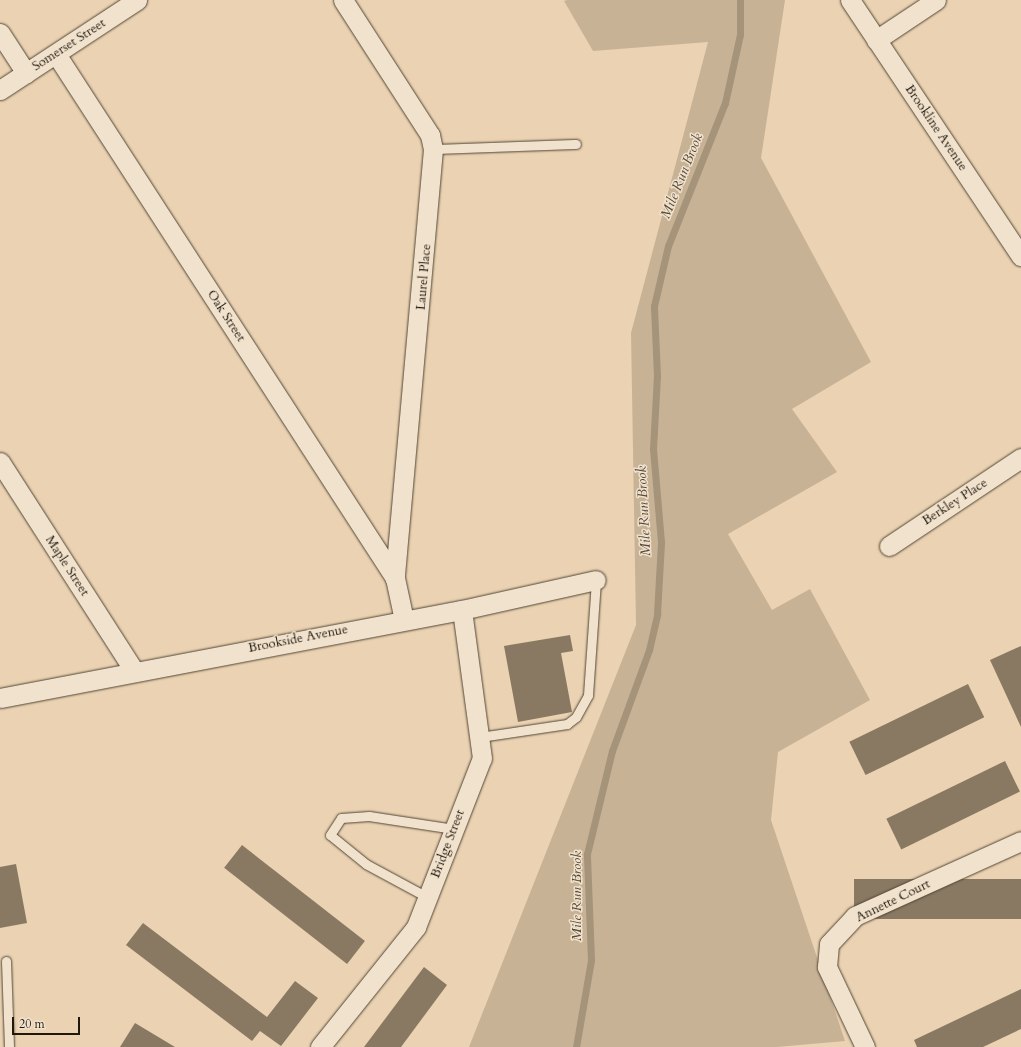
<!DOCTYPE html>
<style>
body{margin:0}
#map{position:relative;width:1021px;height:1047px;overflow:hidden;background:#ead2b2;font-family:Cardo,serif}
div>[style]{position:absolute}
.green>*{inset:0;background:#c8b296}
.stream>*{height:7px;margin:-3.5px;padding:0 3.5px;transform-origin:3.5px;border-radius:3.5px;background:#a5937a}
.building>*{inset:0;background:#897962;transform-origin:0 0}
.roads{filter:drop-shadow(0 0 1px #524636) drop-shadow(0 0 1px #524636)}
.lane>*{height:9px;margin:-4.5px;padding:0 4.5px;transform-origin:4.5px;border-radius:4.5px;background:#f1e2cd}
.street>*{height:19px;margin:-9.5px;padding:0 9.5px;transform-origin:9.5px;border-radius:9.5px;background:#f1e2cd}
span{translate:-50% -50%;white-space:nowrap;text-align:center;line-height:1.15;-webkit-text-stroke:3px #f1e2cd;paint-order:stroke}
.street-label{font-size:13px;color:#20180c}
.water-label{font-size:14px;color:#554938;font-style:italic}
.scale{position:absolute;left:12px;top:1017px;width:68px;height:18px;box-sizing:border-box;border:2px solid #20180c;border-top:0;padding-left:5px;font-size:12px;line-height:14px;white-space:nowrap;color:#20180c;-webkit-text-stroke:3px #f1e2cd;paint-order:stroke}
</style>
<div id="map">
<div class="green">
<div style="clip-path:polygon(567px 0,785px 0,761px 158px,871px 362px,792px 409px,837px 472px,728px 534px,772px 610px,810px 589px,870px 700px,778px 752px,771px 820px,845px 1041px,777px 1047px,469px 1047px,636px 625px,631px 333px,708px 42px,593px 51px,564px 1px)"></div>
</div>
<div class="stream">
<div style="left:576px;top:1047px;width:88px;rotate:-80.2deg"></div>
<div style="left:591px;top:960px;width:106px;rotate:-92.2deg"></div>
<div style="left:587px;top:854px;width:106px;rotate:-76.4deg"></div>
<div style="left:612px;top:751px;width:108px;rotate:-69.9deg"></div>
<div style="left:649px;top:650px;width:37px;rotate:-77deg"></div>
<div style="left:657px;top:614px;width:72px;rotate:-86.8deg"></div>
<div style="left:661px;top:542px;width:93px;rotate:-94.9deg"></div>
<div style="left:653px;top:449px;width:73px;rotate:-86.9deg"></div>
<div style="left:657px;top:376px;width:70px;rotate:-92.5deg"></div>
<div style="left:654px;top:306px;width:62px;rotate:-76.9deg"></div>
<div style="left:668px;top:246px;width:154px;rotate:-68.3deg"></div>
<div style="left:725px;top:103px;width:71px;rotate:-77.7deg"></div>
<div style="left:740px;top:34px;width:34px;rotate:-90deg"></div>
</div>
<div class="building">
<div style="clip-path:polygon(570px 635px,573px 651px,561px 653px,572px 712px,518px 722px,504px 646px)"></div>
<div style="clip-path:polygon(1021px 646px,1021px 727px,990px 660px)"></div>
<div style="left:968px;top:684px;width:37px;height:132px;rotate:64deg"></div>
<div style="left:1005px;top:761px;width:34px;height:132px;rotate:64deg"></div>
<div style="left:242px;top:845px;width:156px;height:29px;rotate:38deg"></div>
<div style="clip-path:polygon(16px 864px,27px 923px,0 928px,0 867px)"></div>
<div style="left:1021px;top:879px;width:40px;height:167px;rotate:90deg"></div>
<div style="clip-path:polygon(143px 923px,267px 1017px,295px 981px,318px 998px,281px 1046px,260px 1031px,252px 1041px,126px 945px)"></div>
<div style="clip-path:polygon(424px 967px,447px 985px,401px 1047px,364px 1047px)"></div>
<div style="clip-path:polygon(1021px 989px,1021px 1029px,983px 1047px,917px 1047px,914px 1040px)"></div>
<div style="clip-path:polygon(135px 1023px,175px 1047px,120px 1047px)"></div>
</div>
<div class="roads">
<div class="lane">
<div style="left:433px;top:149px;width:143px;rotate:-2deg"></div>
<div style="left:480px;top:737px;width:88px;rotate:-8.5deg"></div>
<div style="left:567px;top:724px;width:11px;rotate:-38deg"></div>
<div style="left:576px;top:717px;width:25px;rotate:-61deg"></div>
<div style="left:588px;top:695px;width:115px;rotate:-86deg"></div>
<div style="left:427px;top:897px;width:69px;rotate:-151.6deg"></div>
<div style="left:366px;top:864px;width:46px;rotate:-141.1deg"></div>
<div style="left:330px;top:835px;width:20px;rotate:-57deg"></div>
<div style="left:341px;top:818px;width:28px;rotate:-4deg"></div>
<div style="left:369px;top:816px;width:86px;rotate:8.7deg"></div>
<div style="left:6px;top:961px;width:86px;rotate:88deg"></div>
</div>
<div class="street">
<div style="left:343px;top:0;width:161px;rotate:57.2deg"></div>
<div style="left:430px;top:135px;width:14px;rotate:78deg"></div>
<div style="left:433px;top:149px;width:431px;rotate:95.1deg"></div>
<div style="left:395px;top:578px;width:43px;rotate:77.9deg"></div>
<div style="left:850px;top:0;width:308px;rotate:56.3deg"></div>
<div style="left:0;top:33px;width:48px;rotate:57deg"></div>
<div style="left:876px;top:40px;width:72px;rotate:-33.7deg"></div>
<div style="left:56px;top:54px;width:624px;rotate:57.1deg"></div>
<div style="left:0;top:90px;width:164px;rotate:-33.3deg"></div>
<div style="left:0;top:462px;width:248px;rotate:57.3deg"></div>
<div style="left:889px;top:546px;width:159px;rotate:-33.7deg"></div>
<div style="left:0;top:698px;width:470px;rotate:-10.8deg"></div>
<div style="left:462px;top:610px;width:137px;rotate:-12.6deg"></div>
<div style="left:320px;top:1047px;width:154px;rotate:-51.3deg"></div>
<div style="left:416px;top:927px;width:181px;rotate:-68.7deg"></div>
<div style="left:482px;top:758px;width:149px;rotate:-97.7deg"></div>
<div style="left:865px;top:1047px;width:89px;rotate:-115.4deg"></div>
<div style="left:827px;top:967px;width:23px;rotate:-85deg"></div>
<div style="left:829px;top:944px;width:38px;rotate:-47deg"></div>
<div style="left:855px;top:916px;width:182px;rotate:-24.3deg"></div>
</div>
</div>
<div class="street-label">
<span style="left:69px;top:45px;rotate:-33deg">Somerset Street</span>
<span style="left:936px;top:128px;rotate:56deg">Brookline Avenue</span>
<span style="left:424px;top:277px;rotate:-85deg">Laurel Place</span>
<span style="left:226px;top:316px;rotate:57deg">Oak Street</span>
<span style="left:955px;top:502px;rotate:-33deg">Berkley Place</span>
<span style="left:67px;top:566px;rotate:57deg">Maple Street</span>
<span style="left:298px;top:639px;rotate:-11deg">Brookside Avenue</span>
<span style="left:448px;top:844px;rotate:-69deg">Bridge Street</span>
<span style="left:893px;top:901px;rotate:-26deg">Annette Court</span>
</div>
<div class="water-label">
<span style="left:682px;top:176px;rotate:-68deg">Mile Run Brook</span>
<span style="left:644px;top:511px;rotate:-93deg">Mile Run Brook</span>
<span style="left:577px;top:896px;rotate:-90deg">Mile Run Brook</span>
</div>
<div class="scale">20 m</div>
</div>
